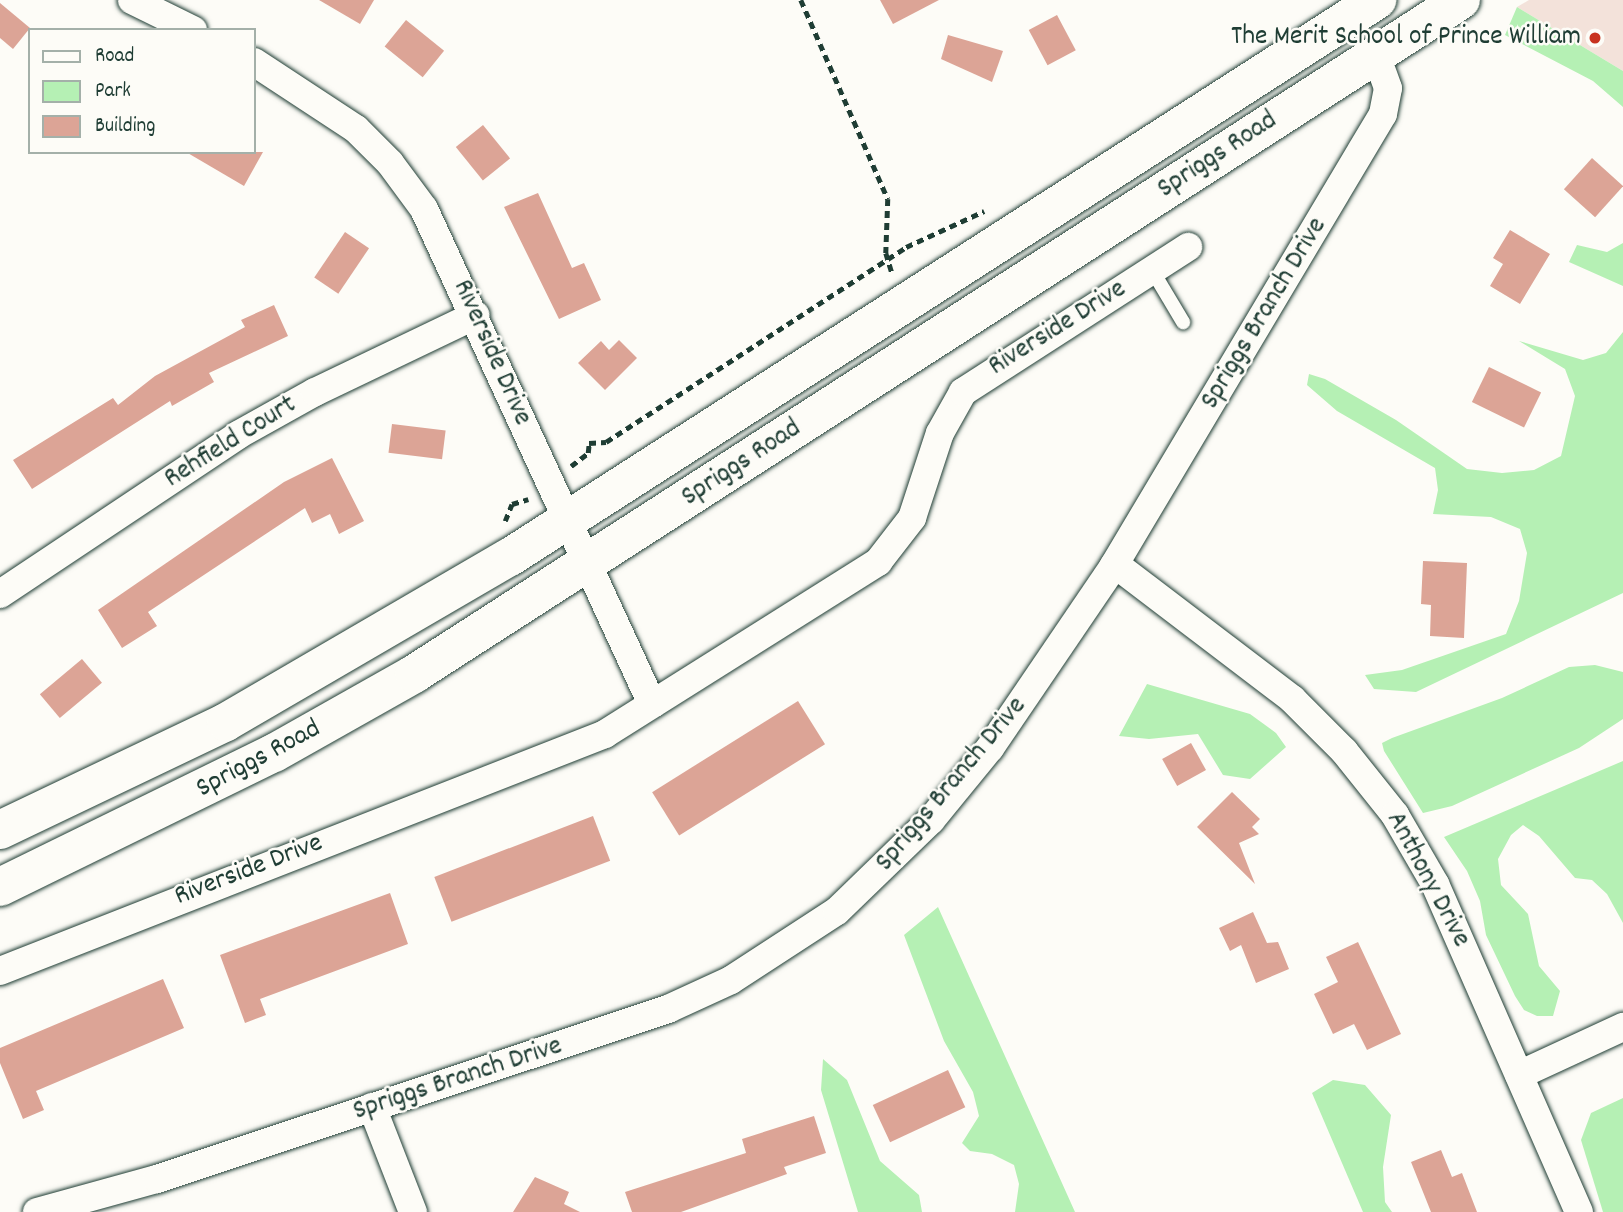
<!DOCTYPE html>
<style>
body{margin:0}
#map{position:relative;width:1623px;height:1212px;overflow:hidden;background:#fdfcf7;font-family:Dekko,sans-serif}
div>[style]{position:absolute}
.built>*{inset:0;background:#f3e2da}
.green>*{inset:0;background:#b5f0b4}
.building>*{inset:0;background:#dca496;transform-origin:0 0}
.path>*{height:4.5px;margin-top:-2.25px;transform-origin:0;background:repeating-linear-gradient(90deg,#1f3d34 0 7px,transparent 0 12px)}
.roads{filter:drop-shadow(0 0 2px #1f3d34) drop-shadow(0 0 2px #1f3d34)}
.lane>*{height:14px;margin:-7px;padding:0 7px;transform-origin:7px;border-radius:7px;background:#fdfcf7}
.street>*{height:28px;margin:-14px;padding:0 14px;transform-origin:14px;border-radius:14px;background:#fdfcf7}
.secondary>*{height:38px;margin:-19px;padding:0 19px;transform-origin:19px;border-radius:19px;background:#fdfcf7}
.dots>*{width:19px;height:19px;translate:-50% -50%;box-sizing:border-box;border:4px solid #fdfcf7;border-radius:50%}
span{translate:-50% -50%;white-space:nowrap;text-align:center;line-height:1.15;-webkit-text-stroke:5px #fdfcf7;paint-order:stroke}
.poi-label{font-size:28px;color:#1f3d34}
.right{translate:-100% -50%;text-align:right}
.street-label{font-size:28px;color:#1f3d34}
.legend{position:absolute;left:28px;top:28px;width:228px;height:126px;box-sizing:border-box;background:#fdfcf7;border:2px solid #a4b0a9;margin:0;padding:9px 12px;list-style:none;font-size:21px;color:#1f3d34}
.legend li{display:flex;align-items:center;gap:14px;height:35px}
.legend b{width:35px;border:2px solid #a4b0a9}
</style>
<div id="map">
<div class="built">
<div style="clip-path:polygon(1529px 0,1623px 0,1623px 71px,1517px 7px)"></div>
</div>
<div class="green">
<div style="clip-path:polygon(1517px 7px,1623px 71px,1623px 107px,1593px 81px,1505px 35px)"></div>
<div style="clip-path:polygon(1623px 243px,1623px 286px,1569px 262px,1577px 245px,1607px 252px)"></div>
<div style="clip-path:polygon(1623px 332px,1623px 593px,1416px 692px,1374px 689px,1365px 675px,1402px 670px,1506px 634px,1519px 601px,1527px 553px,1520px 529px,1491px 517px,1433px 514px,1438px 490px,1435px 468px,1337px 411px,1307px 385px,1309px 374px,1325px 379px,1396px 420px,1467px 469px,1502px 473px,1534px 470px,1561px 456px,1575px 396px,1565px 369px,1519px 341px,1583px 360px,1606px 353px)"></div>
<div style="clip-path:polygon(1595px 665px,1623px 672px,1623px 719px,1579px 748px,1452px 806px,1423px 813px,1384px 751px,1382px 743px,1392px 738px,1502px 698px,1569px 667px)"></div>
<div style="clip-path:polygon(1147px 684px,1250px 714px,1276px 733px,1286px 747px,1250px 779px,1223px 775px,1198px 734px,1149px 739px,1119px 736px)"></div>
<div style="clip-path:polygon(1623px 761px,1623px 923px,1607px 894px,1592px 880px,1575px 878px,1539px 836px,1523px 825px,1511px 835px,1498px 859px,1501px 885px,1528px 914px,1539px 966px,1560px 991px,1553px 1016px,1537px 1016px,1524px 1010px,1515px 996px,1486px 935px,1480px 901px,1467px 871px,1444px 837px)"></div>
<div style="clip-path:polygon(938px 907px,1075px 1212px,1015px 1212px,1019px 1184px,1014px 1165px,992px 1154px,970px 1151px,962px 1143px,979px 1116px,973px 1092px,944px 1041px,904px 935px)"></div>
<div style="clip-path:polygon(823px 1059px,847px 1080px,880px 1161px,919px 1195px,922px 1212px,858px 1212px,821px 1090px)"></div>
<div style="clip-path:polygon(1333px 1080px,1365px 1085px,1391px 1115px,1383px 1167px,1385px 1202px,1392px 1212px,1363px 1212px,1312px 1093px)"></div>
<div style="clip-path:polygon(1623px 1098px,1623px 1212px,1603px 1212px,1581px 1140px,1591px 1113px)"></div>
</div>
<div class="building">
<div style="clip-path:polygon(319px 0,374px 0,360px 24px)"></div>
<div style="clip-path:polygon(880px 0,939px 0,893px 24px)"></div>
<div style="clip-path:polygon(0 3px,30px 28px,13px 49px,0 38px)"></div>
<div style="left:1057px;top:15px;width:40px;height:32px;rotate:62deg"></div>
<div style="left:406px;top:20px;width:49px;height:34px;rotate:39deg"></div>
<div style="clip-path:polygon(948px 35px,1003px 51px,992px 82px,941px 59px)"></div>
<div style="left:483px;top:125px;width:43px;height:35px;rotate:51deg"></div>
<div style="clip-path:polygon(186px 152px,263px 152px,244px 186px)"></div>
<div style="left:1592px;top:158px;width:42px;height:42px;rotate:42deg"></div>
<div style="clip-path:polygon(538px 193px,572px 268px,584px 263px,601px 300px,559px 319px,504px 207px)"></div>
<div style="clip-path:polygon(1510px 230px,1550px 254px,1520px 304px,1490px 286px,1503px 264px,1493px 258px)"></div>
<div style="left:345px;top:232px;width:29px;height:55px;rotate:34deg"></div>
<div style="clip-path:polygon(274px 305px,288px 336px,209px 373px,214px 382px,172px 406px,170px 401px,32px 489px,13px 460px,113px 398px,118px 405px,155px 376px,245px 327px,241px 320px)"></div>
<div style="clip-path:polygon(619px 340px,637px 358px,605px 390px,578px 363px,601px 341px,609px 350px)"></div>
<div style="left:1489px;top:367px;width:58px;height:39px;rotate:26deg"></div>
<div style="left:392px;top:424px;width:54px;height:29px;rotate:7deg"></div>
<div style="clip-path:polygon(332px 458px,364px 521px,339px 534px,330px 514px,312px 523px,305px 508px,148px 612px,157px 626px,122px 648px,98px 610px,284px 482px)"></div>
<div style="clip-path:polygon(1423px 561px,1467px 563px,1464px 638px,1430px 636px,1431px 605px,1421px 604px)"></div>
<div style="left:82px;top:659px;width:31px;height:55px;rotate:50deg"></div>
<div style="left:798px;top:701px;width:51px;height:172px;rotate:58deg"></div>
<div style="left:1191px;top:743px;width:31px;height:33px;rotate:61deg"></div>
<div style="clip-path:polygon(1232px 792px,1260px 819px,1252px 827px,1259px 834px,1239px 843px,1255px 884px,1197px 827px)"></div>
<div style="left:593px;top:816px;width:48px;height:170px;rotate:69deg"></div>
<div style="clip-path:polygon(390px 893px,408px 944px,260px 999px,266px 1015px,245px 1023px,220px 955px)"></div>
<div style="clip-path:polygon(1253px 912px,1267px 943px,1278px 942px,1289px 969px,1256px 983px,1241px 945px,1230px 951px,1219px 928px)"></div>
<div style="clip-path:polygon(1358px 942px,1401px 1034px,1367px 1050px,1354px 1024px,1333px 1034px,1314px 994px,1338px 982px,1326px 957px)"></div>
<div style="clip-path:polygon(163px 979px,184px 1028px,36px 1091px,44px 1110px,23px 1119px,0 1063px,0 1048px)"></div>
<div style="left:948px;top:1070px;width:41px;height:83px;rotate:65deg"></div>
<div style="clip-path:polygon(814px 1116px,826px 1153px,784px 1167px,787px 1174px,681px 1212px,632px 1212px,625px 1192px,746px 1153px,742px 1139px)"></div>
<div style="clip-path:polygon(1441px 1150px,1452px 1177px,1462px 1173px,1477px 1212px,1431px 1212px,1411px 1162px)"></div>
<div style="clip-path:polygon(535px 1177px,569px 1192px,564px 1204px,580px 1212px,513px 1212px)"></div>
</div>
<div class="path">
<div style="left:801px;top:0;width:217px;rotate:66.4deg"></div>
<div style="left:888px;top:199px;width:54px;rotate:92.1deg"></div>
<div style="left:886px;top:253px;width:21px;rotate:73deg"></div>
<div style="left:571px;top:466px;width:21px;rotate:-37deg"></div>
<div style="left:588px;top:453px;width:10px;rotate:-84deg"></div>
<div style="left:589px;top:443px;width:17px;rotate:-3deg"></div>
<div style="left:606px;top:442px;width:358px;rotate:-33deg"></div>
<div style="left:906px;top:247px;width:86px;rotate:-24.8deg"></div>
<div style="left:505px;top:521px;width:18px;rotate:-68deg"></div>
<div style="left:512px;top:504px;width:17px;rotate:-17deg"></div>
</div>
<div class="roads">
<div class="lane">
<div style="left:1152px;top:270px;width:61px;rotate:59.2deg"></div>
</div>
<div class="street">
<div style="left:132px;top:0;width:68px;rotate:26.2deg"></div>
<div style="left:254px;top:62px;width:122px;rotate:33.3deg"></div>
<div style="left:356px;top:129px;width:48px;rotate:45deg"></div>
<div style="left:390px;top:163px;width:57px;rotate:53.5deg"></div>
<div style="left:424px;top:209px;width:545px;rotate:65.27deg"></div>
<div style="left:1115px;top:564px;width:223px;rotate:37.3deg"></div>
<div style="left:1292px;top:699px;width:74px;rotate:45deg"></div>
<div style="left:1344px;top:751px;width:82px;rotate:51.4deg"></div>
<div style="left:1395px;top:815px;width:80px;rotate:59.9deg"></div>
<div style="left:1435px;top:884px;width:358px;rotate:66.3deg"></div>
<div style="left:0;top:594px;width:286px;rotate:-33.7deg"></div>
<div style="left:238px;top:435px;width:88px;rotate:-29.2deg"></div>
<div style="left:315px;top:392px;width:178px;rotate:-25.6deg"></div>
<div style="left:0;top:971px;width:650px;rotate:-21.39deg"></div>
<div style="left:605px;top:734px;width:323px;rotate:-32.2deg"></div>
<div style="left:878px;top:562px;width:56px;rotate:-52.3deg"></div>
<div style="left:912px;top:518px;width:89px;rotate:-71.8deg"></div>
<div style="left:940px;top:433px;width:47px;rotate:-60.7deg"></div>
<div style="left:963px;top:392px;width:268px;rotate:-32.8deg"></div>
<div style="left:1519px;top:1075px;width:115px;rotate:-24.8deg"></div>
<div style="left:372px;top:1107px;width:113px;rotate:68.7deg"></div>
<div style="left:37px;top:1212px;width:124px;rotate:-15.4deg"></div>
<div style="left:157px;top:1179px;width:539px;rotate:-18.4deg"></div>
<div style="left:668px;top:1009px;width:69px;rotate:-24.7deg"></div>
<div style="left:731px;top:980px;width:126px;rotate:-33.1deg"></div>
<div style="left:837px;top:911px;width:131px;rotate:-44.1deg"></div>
<div style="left:931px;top:820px;width:93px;rotate:-50.7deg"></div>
<div style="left:990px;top:748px;width:219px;rotate:-55.8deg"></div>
<div style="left:1113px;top:567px;width:527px;rotate:-59.2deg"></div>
<div style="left:1383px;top:114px;width:26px;rotate:-79deg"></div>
<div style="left:1388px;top:88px;width:35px;rotate:-110deg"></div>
</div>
<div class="secondary">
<div style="left:0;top:830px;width:250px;rotate:-25.5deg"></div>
<div style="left:226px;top:722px;width:328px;rotate:-30.2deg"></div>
<div style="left:510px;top:557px;width:1031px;rotate:-32.72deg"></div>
<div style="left:0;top:887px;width:305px;rotate:-26.1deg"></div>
<div style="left:274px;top:753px;width:161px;rotate:-29.4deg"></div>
<div style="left:414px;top:674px;width:1245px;rotate:-32.77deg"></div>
</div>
</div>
<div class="dots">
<div style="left:1595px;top:38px;background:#c8321e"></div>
</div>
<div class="poi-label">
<span class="right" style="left:1581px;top:38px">The Merit School of Prince William</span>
</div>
<div class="street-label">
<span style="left:1218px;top:156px;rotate:-33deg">Spriggs Road</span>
<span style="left:1265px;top:314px;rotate:-59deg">Spriggs Branch Drive</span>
<span style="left:1058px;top:329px;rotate:-32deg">Riverside Drive</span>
<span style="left:491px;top:353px;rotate:66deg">Riverside Drive</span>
<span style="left:231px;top:443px;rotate:-32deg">Rehfield Court</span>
<span style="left:742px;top:464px;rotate:-33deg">Spriggs Road</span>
<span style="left:259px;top:760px;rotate:-28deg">Spriggs Road</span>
<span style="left:952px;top:785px;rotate:-50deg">Spriggs Branch Drive</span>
<span style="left:249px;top:871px;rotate:-21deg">Riverside Drive</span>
<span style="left:1427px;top:880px;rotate:62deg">Anthony Drive</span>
<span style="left:458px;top:1080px;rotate:-18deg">Spriggs Branch Drive</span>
</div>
<ul class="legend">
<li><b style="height:9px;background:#fdfcf7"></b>Road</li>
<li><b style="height:19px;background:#b5f0b4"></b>Park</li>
<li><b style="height:19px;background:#dca496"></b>Building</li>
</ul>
</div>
